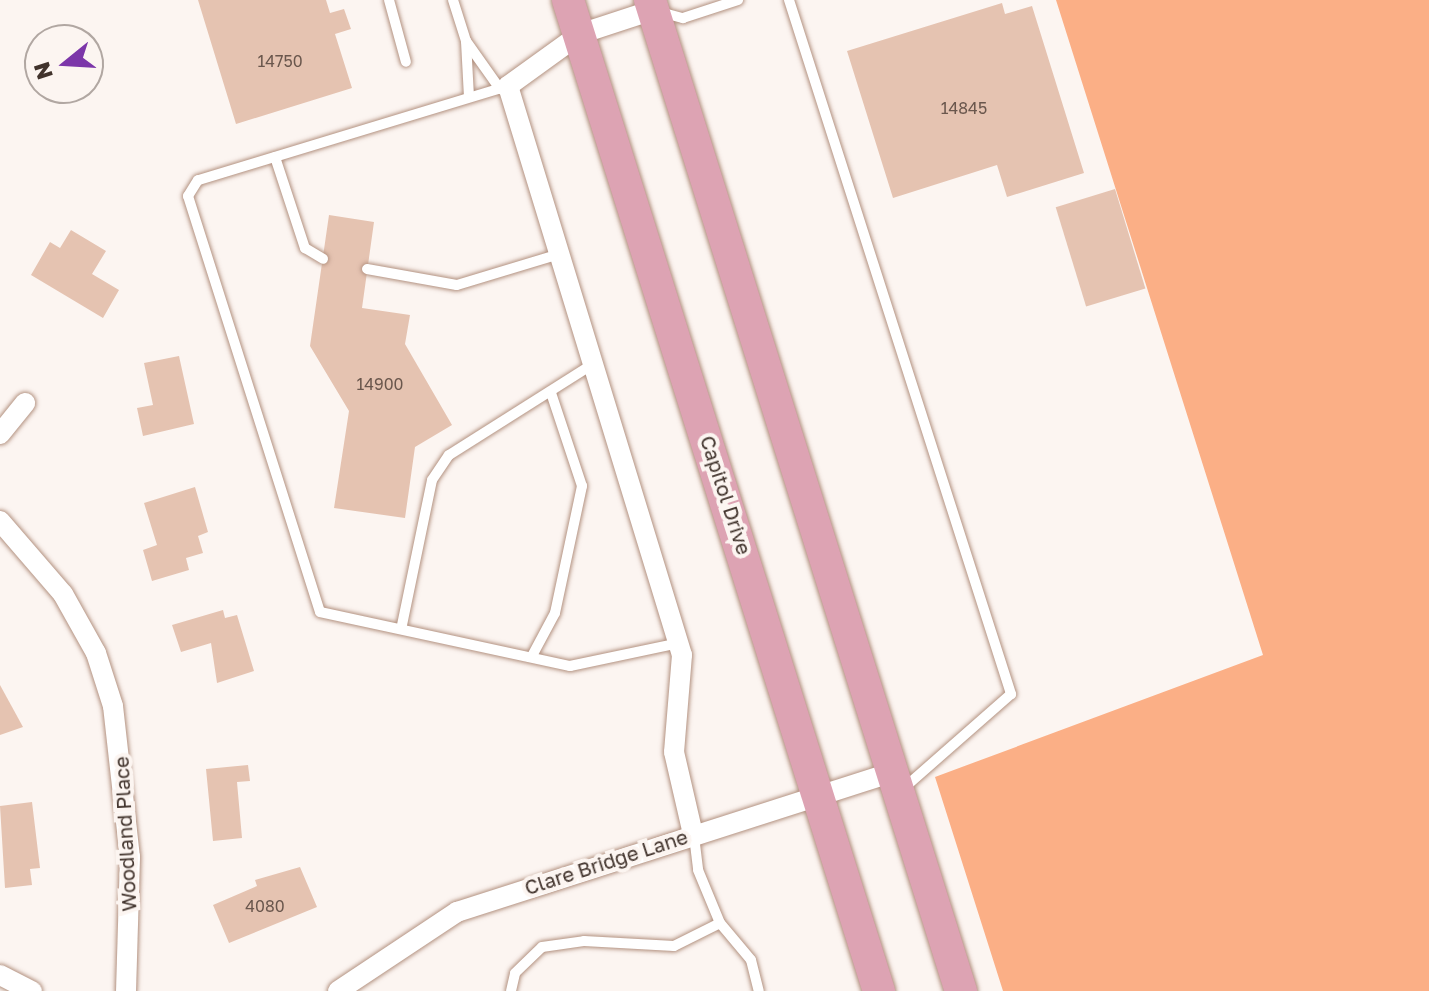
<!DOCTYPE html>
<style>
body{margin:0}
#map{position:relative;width:1429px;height:991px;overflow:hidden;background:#fcf5f1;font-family:"Golos Text",sans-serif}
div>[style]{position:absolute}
.green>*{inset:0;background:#fbaf86}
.building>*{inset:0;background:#e5c3b1;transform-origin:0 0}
.roads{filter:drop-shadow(0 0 2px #b39281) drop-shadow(0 0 2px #b39281)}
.service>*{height:10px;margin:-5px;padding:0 5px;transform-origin:5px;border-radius:5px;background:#fff}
.minor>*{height:20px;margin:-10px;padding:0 10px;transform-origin:10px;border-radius:10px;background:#fff}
.primary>*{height:32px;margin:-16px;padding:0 16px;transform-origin:16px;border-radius:16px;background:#dda3b3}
span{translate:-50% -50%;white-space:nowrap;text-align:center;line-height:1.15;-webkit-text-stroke:8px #fcf5f1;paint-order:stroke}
.number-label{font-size:16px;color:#6a574d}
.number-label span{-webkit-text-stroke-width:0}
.street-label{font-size:20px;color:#41332c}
.north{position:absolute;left:24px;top:24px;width:80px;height:80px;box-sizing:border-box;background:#fcf5f1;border:2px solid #b1a7a2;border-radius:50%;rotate:252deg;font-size:22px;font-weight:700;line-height:32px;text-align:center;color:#41332c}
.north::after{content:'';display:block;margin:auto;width:28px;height:36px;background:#7c36a9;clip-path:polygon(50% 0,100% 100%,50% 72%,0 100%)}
</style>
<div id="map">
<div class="green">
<div style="clip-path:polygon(1056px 0,1429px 0,1429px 991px,1003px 991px,935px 777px,1263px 655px)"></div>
</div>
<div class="building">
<div style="clip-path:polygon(198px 0,326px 0,330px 13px,344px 9px,351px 29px,335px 34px,352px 88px,236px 124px)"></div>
<div style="clip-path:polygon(1002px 3px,1005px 14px,1032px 6px,1084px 173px,1007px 197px,997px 165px,893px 198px,847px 51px)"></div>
<div style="left:1115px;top:189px;width:104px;height:62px;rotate:73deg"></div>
<div style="clip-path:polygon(329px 215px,374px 222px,362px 308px,410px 315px,405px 344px,452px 425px,415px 447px,405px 518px,334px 508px,349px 411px,310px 346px)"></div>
<div style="clip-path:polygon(71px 230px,106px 251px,92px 274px,119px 290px,103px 318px,31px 275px,50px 242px,60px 248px)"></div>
<div style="clip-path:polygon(179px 356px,194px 424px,143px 436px,137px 408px,153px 405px,144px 363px)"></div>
<div style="clip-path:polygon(195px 487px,208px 532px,198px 536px,203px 553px,186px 558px,189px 570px,152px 581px,143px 550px,157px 545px,144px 503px)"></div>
<div style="clip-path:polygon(223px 610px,225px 618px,237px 615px,254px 671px,217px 683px,211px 643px,181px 652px,172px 625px)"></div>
<div style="clip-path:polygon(0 685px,23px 727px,0 735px)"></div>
<div style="clip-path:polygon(248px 765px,250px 781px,237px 782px,242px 838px,213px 841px,206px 769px)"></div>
<div style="clip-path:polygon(32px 802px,40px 868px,30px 869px,32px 885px,5px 888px,0 806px)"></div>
<div style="clip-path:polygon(300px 867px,317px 907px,229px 943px,213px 905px,257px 886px,255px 880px)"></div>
</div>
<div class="roads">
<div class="service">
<div style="left:389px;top:0;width:64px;rotate:74.7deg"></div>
<div style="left:453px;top:0;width:43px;rotate:72.4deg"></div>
<div style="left:789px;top:0;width:729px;rotate:72.26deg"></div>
<div style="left:1011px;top:694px;width:144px;rotate:138.7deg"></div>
<div style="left:660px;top:12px;width:24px;rotate:15deg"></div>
<div style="left:683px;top:18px;width:58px;rotate:-18.1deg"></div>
<div style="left:508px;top:86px;width:324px;rotate:163.1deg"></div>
<div style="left:198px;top:180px;width:19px;rotate:122deg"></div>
<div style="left:188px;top:196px;width:436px;rotate:72.4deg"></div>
<div style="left:320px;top:612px;width:256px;rotate:12.2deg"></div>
<div style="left:570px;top:666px;width:111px;rotate:-11.9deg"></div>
<div style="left:469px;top:97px;width:56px;rotate:-93.1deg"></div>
<div style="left:466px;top:41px;width:59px;rotate:54.7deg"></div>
<div style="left:275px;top:157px;width:96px;rotate:71.8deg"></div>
<div style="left:305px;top:248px;width:21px;rotate:31deg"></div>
<div style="left:367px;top:269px;width:91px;rotate:10.1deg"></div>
<div style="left:457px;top:285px;width:108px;rotate:-16.8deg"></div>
<div style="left:402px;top:625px;width:148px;rotate:-78.3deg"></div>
<div style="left:432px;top:480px;width:30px;rotate:-56deg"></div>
<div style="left:449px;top:455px;width:170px;rotate:-32.3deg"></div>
<div style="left:532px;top:656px;width:49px;rotate:-61.9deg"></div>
<div style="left:555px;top:613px;width:130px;rotate:-78deg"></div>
<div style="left:582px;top:486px;width:98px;rotate:-108.4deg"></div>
<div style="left:694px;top:836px;width:34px;rotate:83deg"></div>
<div style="left:698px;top:870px;width:57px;rotate:67.5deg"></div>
<div style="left:720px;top:923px;width:48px;rotate:50deg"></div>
<div style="left:751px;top:960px;width:32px;rotate:76deg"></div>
<div style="left:511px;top:991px;width:18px;rotate:-77deg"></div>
<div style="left:515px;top:973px;width:37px;rotate:-44deg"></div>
<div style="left:542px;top:947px;width:42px;rotate:-8.1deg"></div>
<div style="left:584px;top:941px;width:90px;rotate:3.2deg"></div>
<div style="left:674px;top:946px;width:51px;rotate:-26.6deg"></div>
</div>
<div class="minor">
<div style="left:653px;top:10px;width:77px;rotate:161.8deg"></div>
<div style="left:580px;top:34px;width:89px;rotate:144.2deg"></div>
<div style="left:508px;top:86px;width:595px;rotate:73deg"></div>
<div style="left:682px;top:655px;width:97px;rotate:94.7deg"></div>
<div style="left:674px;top:752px;width:84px;rotate:77deg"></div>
<div style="left:0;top:434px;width:40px;rotate:-51deg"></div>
<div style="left:0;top:521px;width:96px;rotate:49.2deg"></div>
<div style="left:63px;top:594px;width:68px;rotate:60.8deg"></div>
<div style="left:96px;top:653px;width:56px;rotate:72.2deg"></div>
<div style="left:113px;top:706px;width:152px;rotate:83.6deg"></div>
<div style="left:130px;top:857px;width:134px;rotate:91.7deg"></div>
<div style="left:0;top:975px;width:36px;rotate:27deg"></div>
<div style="left:338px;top:991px;width:143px;rotate:-33.6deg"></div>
<div style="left:457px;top:912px;width:458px;rotate:-17.8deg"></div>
</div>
<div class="primary">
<div style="left:568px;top:0;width:1039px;rotate:72.58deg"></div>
<div style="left:650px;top:0;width:1039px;rotate:72.58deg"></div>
</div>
</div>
<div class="number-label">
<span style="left:280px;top:61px">14750</span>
<span style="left:964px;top:108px">14845</span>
<span style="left:380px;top:384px">14900</span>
<span style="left:265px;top:906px">4080</span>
</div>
<div class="street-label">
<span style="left:726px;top:495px;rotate:72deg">Capitol Drive</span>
<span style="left:125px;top:834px;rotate:-93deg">Woodland Place</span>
<span style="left:606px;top:862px;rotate:-18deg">Clare Bridge Lane</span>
</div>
<div class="north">N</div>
</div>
